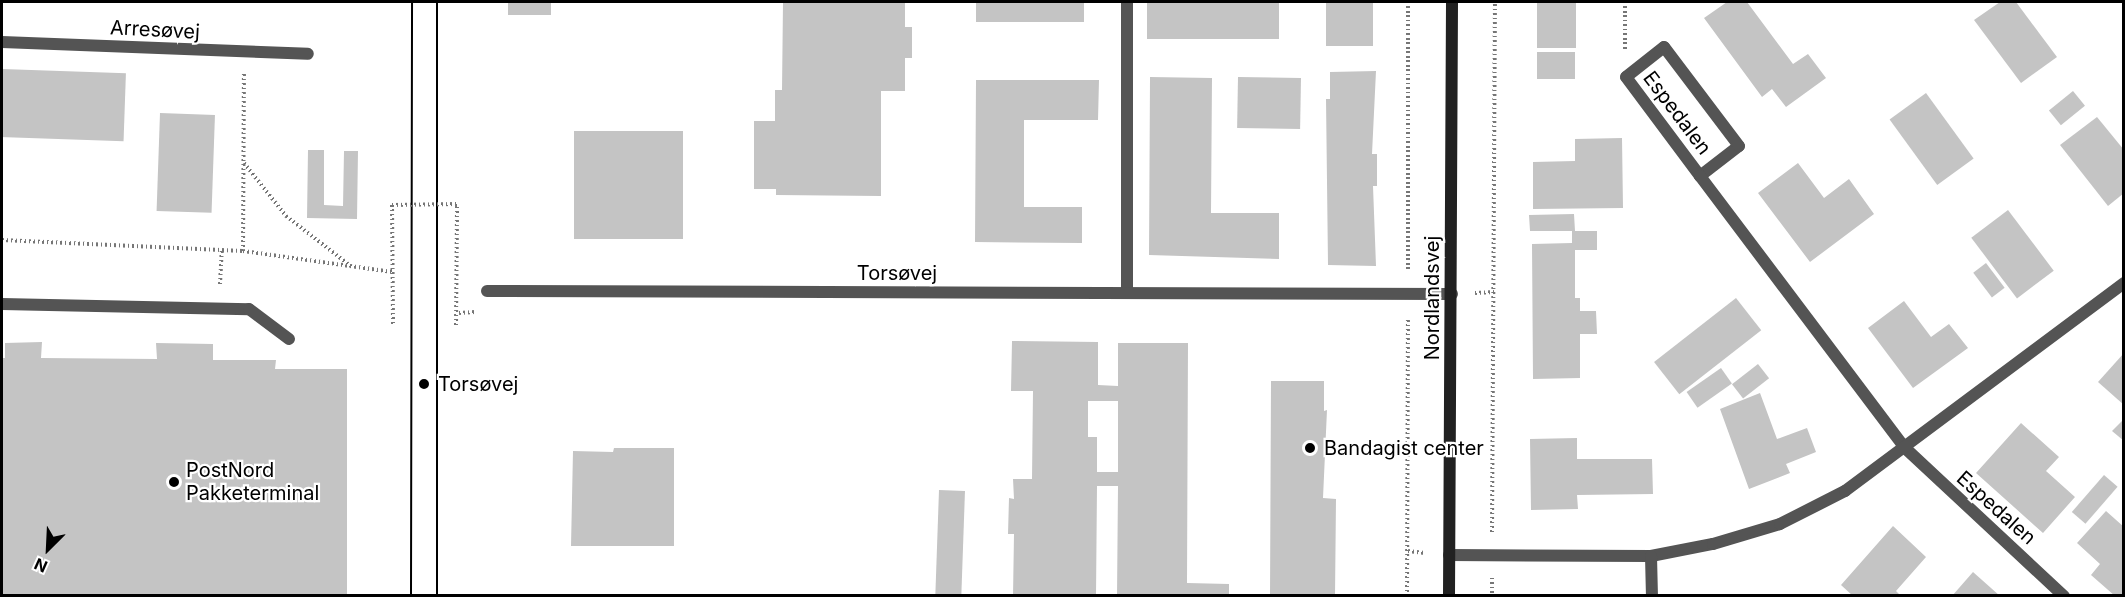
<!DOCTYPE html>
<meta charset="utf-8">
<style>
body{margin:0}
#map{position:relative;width:2125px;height:597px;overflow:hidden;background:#fff;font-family:Inter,sans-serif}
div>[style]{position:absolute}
.building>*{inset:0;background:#c4c4c4;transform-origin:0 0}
.path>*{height:4px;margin-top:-2px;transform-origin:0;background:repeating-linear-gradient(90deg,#767676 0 1.5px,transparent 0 4.5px)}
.lane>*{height:12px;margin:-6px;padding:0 6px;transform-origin:6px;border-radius:6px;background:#545454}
.street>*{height:12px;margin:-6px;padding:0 6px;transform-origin:6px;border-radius:6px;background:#545454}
.secondary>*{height:12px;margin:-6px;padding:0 6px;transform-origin:6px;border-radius:6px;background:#212121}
.tram>*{height:1.5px;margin:-0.75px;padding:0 0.75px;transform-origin:0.75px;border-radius:0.75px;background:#000}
.path-bridge>*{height:4px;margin-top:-2px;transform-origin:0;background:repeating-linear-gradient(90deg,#767676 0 1.5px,transparent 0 4.5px)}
.dots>*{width:16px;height:16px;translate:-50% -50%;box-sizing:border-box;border:3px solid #fff;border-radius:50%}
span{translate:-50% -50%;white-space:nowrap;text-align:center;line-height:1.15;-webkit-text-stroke:4.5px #fff;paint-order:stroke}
.street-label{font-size:20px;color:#000}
.poi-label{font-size:20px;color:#000}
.left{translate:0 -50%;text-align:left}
.frame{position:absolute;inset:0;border:3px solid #000;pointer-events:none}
.north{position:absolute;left:18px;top:519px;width:60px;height:60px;-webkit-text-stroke:4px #fff;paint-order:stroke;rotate:204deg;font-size:16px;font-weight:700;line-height:24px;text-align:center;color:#000}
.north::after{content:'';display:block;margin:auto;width:21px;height:27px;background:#000;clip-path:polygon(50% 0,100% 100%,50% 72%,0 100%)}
</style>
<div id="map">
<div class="building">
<div style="left:508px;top:2px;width:43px;height:13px"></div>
<div style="clip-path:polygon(783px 2px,905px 2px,905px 27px,912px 27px,912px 58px,905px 58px,905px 91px,881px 91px,881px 196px,776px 195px,776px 189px,754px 189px,754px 121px,775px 121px,775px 90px,782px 90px)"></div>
<div style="left:976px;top:2px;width:108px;height:20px"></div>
<div style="left:1147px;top:2px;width:132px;height:37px"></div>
<div style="left:1326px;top:2px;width:47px;height:44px"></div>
<div style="left:1537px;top:2px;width:39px;height:46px"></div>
<div style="clip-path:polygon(1727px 2px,1747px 2px,1793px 64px,1808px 54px,1826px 78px,1786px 107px,1772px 89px,1762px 97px,1704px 18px)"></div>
<div style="clip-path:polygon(2000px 2px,2016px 2px,2057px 57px,2021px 83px,1974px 20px)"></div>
<div style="left:1575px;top:52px;width:27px;height:38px;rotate:90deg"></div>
<div style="left:2px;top:69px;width:124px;height:68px;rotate:2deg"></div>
<div style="clip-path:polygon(1376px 71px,1372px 154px,1377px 154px,1377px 186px,1373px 186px,1376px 266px,1328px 265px,1326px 99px,1330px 99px,1330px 72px)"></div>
<div style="clip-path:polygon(1150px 77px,1212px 78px,1211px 213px,1279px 213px,1279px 259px,1149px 255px)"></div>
<div style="left:1238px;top:77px;width:63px;height:51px;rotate:1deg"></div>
<div style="clip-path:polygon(976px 80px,1099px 80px,1098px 120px,1024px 120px,1024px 207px,1082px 207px,1082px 243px,975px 242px)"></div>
<div style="left:2073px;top:91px;width:19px;height:31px;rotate:51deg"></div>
<div style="left:1926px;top:93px;width:81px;height:45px;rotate:54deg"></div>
<div style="left:160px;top:113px;width:55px;height:98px;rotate:2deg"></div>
<div style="clip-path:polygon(2097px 117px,2124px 150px,2124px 193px,2108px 206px,2060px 145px)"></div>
<div style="left:574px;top:131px;width:109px;height:108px"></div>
<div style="clip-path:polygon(1622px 138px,1623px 208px,1533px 209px,1533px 162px,1575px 161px,1575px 139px)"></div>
<div style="clip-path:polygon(308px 150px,324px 150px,324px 205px,343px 206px,344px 151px,358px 151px,357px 219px,307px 218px)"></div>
<div style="clip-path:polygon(1798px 163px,1824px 198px,1849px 179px,1874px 214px,1810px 262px,1758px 193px)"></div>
<div style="left:2008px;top:210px;width:76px;height:46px;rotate:53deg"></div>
<div style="clip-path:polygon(1574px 214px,1575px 231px,1597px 231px,1597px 250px,1575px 250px,1575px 298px,1580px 298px,1580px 311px,1596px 311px,1597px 334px,1580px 334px,1580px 378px,1533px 379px,1532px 244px,1572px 243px,1572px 231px,1530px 231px,1529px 215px)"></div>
<div style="left:1986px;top:263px;width:31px;height:16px;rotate:53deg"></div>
<div style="left:1736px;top:298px;width:41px;height:104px;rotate:52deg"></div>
<div style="clip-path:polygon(1904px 301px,1931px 337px,1949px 324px,1968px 348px,1913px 388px,1868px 328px)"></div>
<div style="clip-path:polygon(evenodd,1012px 341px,1098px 342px,1098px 385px,1118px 386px,1118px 343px,1188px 343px,1187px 583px,1229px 584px,1229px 596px,1117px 596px,1118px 486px,1097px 486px,1096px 596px,1013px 596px,1014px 534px,1008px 534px,1009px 498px,1014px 499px,1013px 479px,1032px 479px,1033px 391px,1011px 391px,1012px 341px,1088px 401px,1118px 401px,1118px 472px,1097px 472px,1097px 437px,1088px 437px,1088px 401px)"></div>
<div style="clip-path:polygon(42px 342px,41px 358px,157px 359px,156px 343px,213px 344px,213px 360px,276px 360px,275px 369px,347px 369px,347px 596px,2px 596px,2px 358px,5px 358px,5px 343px)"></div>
<div style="clip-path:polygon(2124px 353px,2124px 405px,2098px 382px)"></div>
<div style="left:1758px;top:364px;width:18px;height:33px;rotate:52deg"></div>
<div style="left:1721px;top:368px;width:19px;height:42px;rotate:55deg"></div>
<div style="clip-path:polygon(1271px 381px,1324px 381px,1324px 411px,1327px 410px,1323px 498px,1336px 499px,1335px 596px,1270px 596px)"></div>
<div style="clip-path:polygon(1760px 393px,1777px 439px,1807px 428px,1816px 452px,1786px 464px,1790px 473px,1749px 489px,1720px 409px)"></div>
<div style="clip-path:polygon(2124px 419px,2124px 441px,2112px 431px)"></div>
<div style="clip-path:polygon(2021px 423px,2059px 457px,2046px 471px,2075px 497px,2043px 533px,1976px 473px)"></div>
<div style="clip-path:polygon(1577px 438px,1577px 459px,1652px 459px,1653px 494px,1577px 495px,1578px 509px,1531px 510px,1530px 439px)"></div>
<div style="clip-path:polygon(614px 448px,674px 448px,674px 546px,571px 546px,573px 451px,613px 452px)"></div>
<div style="left:2104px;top:475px;width:18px;height:49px;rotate:41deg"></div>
<div style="left:939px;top:490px;width:26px;height:106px;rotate:2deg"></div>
<div style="clip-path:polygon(2106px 511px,2124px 527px,2124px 596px,2115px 596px,2091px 575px,2100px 564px,2077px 543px)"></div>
<div style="clip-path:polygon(1893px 526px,1926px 557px,1896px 591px,1901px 596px,1853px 596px,1841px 585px)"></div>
<div style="clip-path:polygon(1973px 572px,2000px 596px,1952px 596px)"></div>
</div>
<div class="path">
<div style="left:1408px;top:2px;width:269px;rotate:90deg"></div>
<div style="left:1625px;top:2px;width:47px;rotate:90deg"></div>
<div style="left:244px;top:163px;width:68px;rotate:51.6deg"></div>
<div style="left:286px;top:216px;width:83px;rotate:37.7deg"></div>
<div style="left:392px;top:205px;width:120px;rotate:89.5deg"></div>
<div style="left:2px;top:240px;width:241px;rotate:2.6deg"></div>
<div style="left:243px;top:251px;width:151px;rotate:8deg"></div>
<div style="left:243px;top:251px;width:177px;rotate:-89.7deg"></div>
<div style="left:220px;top:284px;width:35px;rotate:-87deg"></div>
<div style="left:1475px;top:293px;width:20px;rotate:-3deg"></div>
<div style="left:459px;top:313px;width:16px;rotate:-4deg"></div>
<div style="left:456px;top:325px;width:121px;rotate:-89.5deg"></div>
<div style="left:1492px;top:532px;width:530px;rotate:-89.68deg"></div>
<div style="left:1408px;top:551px;width:17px;rotate:7deg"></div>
<div style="left:1492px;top:578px;width:18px;rotate:90deg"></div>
<div style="left:1407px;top:596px;width:279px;rotate:-89.8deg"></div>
</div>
<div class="lane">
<div style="left:2px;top:304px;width:247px;rotate:1.2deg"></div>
<div style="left:249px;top:309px;width:50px;rotate:36.9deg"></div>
</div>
<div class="street">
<div style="left:1127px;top:2px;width:291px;rotate:90deg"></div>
<div style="left:2px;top:42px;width:306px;rotate:2.2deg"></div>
<div style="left:1700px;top:176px;width:49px;rotate:-37.6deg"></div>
<div style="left:1739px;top:146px;width:124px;rotate:-127.1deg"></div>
<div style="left:1664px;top:47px;width:48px;rotate:141.7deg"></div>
<div style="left:1626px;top:77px;width:124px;rotate:53.2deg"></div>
<div style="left:1700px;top:176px;width:339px;rotate:53deg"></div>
<div style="left:1904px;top:447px;width:219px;rotate:43deg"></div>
<div style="left:487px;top:291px;width:965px;rotate:0.18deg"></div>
<div style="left:1449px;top:555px;width:202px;rotate:0.3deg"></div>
<div style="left:1651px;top:556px;width:63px;rotate:-11deg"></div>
<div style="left:1713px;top:544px;width:70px;rotate:-16.6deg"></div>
<div style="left:1780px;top:524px;width:73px;rotate:-26.9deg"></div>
<div style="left:1845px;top:491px;width:348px;rotate:-36.7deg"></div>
<div style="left:1651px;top:556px;width:40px;rotate:88.6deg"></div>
</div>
<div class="secondary">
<div style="left:1449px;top:596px;width:594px;rotate:-89.71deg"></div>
</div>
<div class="tram">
<div style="left:411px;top:596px;width:594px;rotate:-89.9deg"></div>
<div style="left:437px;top:596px;width:594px;rotate:-90deg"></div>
</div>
<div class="path-bridge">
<div style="left:392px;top:205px;width:65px;rotate:-0.9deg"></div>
</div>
<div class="dots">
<div style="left:424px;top:384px;background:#000"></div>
<div style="left:1310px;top:448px;background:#000"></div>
<div style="left:174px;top:482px;background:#000"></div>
</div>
<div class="street-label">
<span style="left:155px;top:30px;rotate:3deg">Arresøvej</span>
<span style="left:1677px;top:113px;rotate:53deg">Espedalen</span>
<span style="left:897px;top:273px">Torsøvej</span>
<span style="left:1432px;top:298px;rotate:-90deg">Nordlandsvej</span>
<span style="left:1996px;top:508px;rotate:42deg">Espedalen</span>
</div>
<div class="poi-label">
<span class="left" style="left:438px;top:384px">Torsøvej</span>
<span class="left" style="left:1324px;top:448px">Bandagist center</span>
<span class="left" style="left:186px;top:482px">PostNord<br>Pakketerminal</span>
</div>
<div class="frame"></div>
<div class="north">N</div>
</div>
